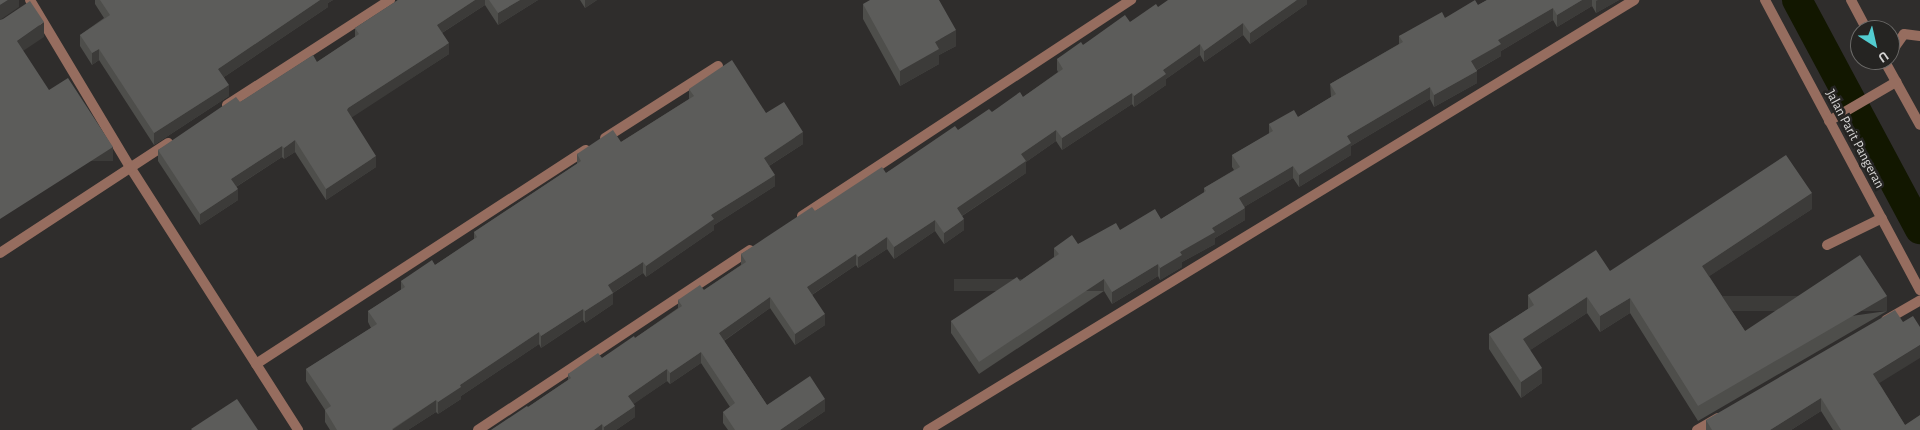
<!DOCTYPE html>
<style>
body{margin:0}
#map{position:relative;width:1920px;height:430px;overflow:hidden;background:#2f2d2c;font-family:"Alegreya Sans",sans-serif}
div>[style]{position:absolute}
.canal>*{height:30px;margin:-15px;padding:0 15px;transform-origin:15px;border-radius:15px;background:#121700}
.service>*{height:10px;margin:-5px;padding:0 5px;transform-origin:5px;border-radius:5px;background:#966d5f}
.minor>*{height:10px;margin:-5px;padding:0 5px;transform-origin:5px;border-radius:5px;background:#966d5f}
.wall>*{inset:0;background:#4e4e4b}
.shaded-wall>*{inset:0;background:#3c3b39;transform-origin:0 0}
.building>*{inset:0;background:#5c5c5a}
span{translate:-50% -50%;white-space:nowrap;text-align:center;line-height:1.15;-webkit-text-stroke:5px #252422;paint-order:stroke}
.street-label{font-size:14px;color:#d4d3d2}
.north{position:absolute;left:1850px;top:20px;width:50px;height:50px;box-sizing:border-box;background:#252422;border:1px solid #6b6a68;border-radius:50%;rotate:145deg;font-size:14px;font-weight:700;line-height:20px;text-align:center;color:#d4d3d2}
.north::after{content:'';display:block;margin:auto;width:18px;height:22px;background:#52ccd0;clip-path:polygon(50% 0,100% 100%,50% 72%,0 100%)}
</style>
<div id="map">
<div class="canal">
<div style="left:1797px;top:0;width:260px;rotate:61.8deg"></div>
</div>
<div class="service">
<div style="left:1827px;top:245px;width:61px;rotate:-26.1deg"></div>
</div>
<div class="minor">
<div style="left:30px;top:0;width:195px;rotate:59.1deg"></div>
<div style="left:130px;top:167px;width:312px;rotate:57.4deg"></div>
<div style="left:1765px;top:0;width:329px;rotate:61.9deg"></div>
<div style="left:1851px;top:0;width:34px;rotate:62deg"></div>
<div style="left:1890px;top:54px;width:24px;rotate:-55deg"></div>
<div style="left:1904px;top:34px;width:16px;rotate:7deg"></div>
<div style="left:1884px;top:60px;width:74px;rotate:61deg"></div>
<div style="left:227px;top:105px;width:194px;rotate:-32.8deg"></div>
<div style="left:1829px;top:121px;width:78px;rotate:-30.2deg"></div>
<div style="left:605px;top:138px;width:134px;rotate:-32.5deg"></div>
<div style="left:802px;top:216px;width:394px;rotate:-33.3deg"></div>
<div style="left:0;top:253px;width:201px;rotate:-33.2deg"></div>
<div style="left:1886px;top:320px;width:39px;rotate:-30deg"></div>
<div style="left:256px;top:364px;width:393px;rotate:-33deg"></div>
<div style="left:478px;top:430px;width:326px;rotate:-33.5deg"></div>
<div style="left:928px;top:430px;width:827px;rotate:-31.34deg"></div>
<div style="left:1697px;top:430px;width:24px;rotate:-30deg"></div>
</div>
<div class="wall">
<div style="clip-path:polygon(95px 0,333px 0,328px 3px,328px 7px,224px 77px,229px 96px,154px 145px,99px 60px,92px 65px,80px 46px,80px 35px,104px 18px,95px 4px)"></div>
<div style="clip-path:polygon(398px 0,538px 0,498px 25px,485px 5px,442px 33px,449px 54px,351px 117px,376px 167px,326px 200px,295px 152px,284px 159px,282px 157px,236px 187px,238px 200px,200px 225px,158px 161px,158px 150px,240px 102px,317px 62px,355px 37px,355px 28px)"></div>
<div style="clip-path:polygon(580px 0,597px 0,585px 8px)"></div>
<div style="clip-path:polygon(1307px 0,1307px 4px,1250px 44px,1243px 35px,1204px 62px,1200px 55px,1166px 79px,1166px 85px,1134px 107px,1132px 104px,1062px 150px,1056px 141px,1026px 162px,1026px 173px,962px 216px,964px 230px,944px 244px,935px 231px,894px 259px,887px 249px,858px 268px,856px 265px,812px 295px,825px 325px,795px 345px,770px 308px,724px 341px,767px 405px,825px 411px,797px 430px,728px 430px,723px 423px,723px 412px,730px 407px,701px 363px,670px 384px,667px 381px,633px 404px,635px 417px,616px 430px,491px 430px,528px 407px,568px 380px,568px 374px,602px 358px,635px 338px,678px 308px,678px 300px,704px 290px,741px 265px,741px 254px,815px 211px,886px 173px,958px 130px,992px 112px,1023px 97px,1058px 72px,1057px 70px,1057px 59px,1083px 45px,1130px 22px,1158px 7px)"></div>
<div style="clip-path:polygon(1487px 0,1619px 0,1596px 13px,1592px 6px,1557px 27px,1553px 20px,1501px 51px,1501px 56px,1477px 70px,1477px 83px,1434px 107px,1430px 99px,1351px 146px,1351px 155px,1299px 187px,1293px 178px,1244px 207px,1245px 220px,1215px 238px,1215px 244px,1182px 262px,1182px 267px,1160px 280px,1158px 276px,1112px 304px,1104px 291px,979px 374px,951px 333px,951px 321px,1020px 281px,1054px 257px,1054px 248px,1078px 244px,1120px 230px,1161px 219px,1204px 193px,1204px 188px,1234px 170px,1232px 167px,1232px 155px,1269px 134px,1269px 124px,1298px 117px,1331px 97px,1330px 84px,1399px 44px,1399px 36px,1478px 5px)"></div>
<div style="clip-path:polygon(863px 4px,956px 46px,939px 55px,939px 64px,900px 86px,863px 19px)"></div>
<div style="clip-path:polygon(689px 89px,766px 113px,803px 144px,769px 166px,775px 186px,714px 225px,714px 230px,646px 277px,643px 273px,613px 293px,613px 304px,585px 323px,583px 320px,541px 348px,539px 344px,461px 396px,461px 399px,438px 414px,436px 412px,408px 430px,330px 430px,325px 422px,325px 410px,306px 381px,306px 369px,371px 328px,368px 322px,368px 311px,401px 290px,401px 281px,435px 265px,474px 239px,474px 232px,577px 164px,577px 154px,621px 142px,689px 99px)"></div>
<div style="clip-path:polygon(1812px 209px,1709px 276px,1745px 331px,1887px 311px,1698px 421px,1630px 313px,1600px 332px,1587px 313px,1530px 350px,1542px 383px,1521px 398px,1489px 349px,1489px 334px,1528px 309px,1528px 295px,1610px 271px)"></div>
<div style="clip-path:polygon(1879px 383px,1905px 425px,1920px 430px,1833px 430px,1821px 411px,1791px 430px,1706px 430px,1706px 420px)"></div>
</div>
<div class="shaded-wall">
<div style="clip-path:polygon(8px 0,19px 0,19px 7px,0 20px,0 5px)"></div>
<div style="clip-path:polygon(320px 0,333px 0,328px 3px,328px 7px,218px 81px,218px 69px)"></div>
<div style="clip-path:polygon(475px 0,485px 0,485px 5px,437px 36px,437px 25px)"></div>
<div style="clip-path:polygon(520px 0,538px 0,498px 25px,498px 13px)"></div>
<div style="clip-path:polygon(585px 0,597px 0,585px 8px)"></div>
<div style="clip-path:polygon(1297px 0,1307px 0,1307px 4px,1250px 44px,1250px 33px)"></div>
<div style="clip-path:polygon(1582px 0,1592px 0,1592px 6px,1557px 27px,1557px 15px)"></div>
<div style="clip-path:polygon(1598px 0,1619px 0,1596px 13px,1596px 1px)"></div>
<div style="clip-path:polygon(1553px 8px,1553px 20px,1501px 51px,1501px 56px,1471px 73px,1471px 61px,1498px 40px)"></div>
<div style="clip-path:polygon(44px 22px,44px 37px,17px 55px,17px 41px)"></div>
<div style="clip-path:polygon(1243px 23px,1243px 35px,1204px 62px,1204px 51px)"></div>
<div style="clip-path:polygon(956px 30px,956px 46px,939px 55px,939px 64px,900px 86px,900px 71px,935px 42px)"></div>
<div style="clip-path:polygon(449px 43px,449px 54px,348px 120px,347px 110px,348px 108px)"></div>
<div style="clip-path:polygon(1200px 44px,1200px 55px,1166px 79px,1166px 85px,1134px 107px,1134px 96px,1163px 70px)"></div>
<div style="clip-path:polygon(99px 49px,99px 60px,92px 65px,92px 53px)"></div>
<div style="clip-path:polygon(1477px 71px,1477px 83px,1434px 107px,1434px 95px)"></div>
<div style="clip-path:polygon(229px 85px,229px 96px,154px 145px,154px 133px)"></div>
<div style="clip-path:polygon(1430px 87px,1430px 99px,1351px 146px,1351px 155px,1299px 187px,1299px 175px,1347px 136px)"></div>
<div style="clip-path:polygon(1132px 93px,1132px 104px,1062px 150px,1062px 138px)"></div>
<div style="clip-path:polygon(1056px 130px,1056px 141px,1026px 162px,1026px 173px,957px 219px,957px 208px,1021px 154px)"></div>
<div style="clip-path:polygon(803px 132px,803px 144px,764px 169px,764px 158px)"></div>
<div style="clip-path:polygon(295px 140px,295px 152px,284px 159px,284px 148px)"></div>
<div style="clip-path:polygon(282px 146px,282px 157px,231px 190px,231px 179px)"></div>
<div style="left:113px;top:147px;width:14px;height:134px;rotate:90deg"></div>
<div style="clip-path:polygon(376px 156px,376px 167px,326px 200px,326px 189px)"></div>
<div style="clip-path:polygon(1293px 166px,1293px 178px,1239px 210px,1239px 198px)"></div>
<div style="clip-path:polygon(775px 175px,775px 186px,714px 225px,714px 230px,646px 277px,646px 266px,711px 215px)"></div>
<div style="clip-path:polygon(238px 189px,238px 200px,200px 225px,200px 214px)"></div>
<div style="clip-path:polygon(1812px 193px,1812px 209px,1702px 281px,1702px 266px)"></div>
<div style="clip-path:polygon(1245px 208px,1245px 220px,1215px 238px,1215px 244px,1182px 262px,1182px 267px,1160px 280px,1160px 268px,1180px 252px,1212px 228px)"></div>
<div style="clip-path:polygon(964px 219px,964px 230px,944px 244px,944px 233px)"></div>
<div style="clip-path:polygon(935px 220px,935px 231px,894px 259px,894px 247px)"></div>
<div style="clip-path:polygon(887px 237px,887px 249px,858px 268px,858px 257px)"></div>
<div style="clip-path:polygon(856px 254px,856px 265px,807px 298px,807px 287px)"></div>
<div style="clip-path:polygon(643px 262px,643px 273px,608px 296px,608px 285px)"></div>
<div style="clip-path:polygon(1158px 264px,1158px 276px,1112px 304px,1112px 292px)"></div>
<div style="left:1104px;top:279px;width:12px;height:150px;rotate:90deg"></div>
<div style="clip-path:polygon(613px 293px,613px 304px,585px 323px,585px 311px)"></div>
<div style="left:1887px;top:296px;width:15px;height:219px;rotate:90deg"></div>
<div style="clip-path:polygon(770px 297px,770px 308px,719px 344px,719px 333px)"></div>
<div style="clip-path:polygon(1587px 297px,1587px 313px,1523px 355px,1523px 339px)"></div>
<div style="clip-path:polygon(1630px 298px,1630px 313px,1600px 332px,1600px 316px)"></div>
<div style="clip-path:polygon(583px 309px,583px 320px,541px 348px,541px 336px)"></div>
<div style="clip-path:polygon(825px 314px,825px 325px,795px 345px,795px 334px)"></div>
<div style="clip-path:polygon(539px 332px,539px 344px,461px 396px,461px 399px,438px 414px,438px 402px,460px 385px)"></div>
<div style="clip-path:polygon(1920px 345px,1920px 358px,1873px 387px,1873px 374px)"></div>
<div style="clip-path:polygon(701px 352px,701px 363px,670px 384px,670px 373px)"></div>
<div style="clip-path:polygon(1542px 368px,1542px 383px,1521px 398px,1521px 382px)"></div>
<div style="clip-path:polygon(667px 369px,667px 381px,628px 408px,628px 396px)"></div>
<div style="clip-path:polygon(1821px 398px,1821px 411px,1791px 430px,1770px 430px)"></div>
<div style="clip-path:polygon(825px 399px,825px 411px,797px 430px,780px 430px)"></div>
<div style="clip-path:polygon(436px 400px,436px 412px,408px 430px,392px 430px)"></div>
<div style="clip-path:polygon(635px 406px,635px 417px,616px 430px,604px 430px,604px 427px)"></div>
<div style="clip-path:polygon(602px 424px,602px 430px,594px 430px)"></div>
</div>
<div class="building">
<div style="clip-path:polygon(0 0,8px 0,0 5px)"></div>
<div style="clip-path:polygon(100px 0,320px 0,218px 69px,229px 85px,154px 133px,99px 49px,92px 53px,80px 35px,110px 15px)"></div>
<div style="clip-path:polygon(398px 0,475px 0,437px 25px,449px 43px,348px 108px,347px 110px,376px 156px,326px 189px,295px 140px,284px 148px,282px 146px,231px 179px,238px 189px,200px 214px,158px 150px,236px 97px,240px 102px,313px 55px,317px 62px,359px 34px,355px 28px)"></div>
<div style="clip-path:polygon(489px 0,520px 0,498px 13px)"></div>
<div style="clip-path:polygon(870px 0,939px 0,956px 30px,935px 42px,939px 49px,900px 71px,863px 4px)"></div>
<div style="clip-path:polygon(1168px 0,1297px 0,1250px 33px,1243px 23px,1204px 51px,1200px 44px,1163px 70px,1166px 74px,1134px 96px,1132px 93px,1062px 138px,1056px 130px,1021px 154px,1026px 161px,957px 208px,964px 219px,944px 233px,935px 220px,894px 247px,887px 237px,858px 257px,856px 254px,807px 287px,825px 314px,795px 334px,770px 297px,719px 333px,767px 405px,810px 376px,825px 399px,780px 430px,735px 430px,723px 412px,735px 403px,701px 352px,670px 373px,667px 369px,628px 396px,635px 406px,604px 427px,602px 424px,594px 430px,491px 430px,527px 406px,528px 407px,571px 378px,568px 374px,598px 353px,602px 358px,634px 336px,635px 338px,682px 306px,678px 300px,700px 285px,704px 290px,746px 262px,741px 254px,812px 207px,815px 211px,882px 167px,886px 173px,955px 126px,958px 130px,989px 109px,992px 112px,1020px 92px,1023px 97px,1063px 69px,1057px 59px,1081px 42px,1083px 45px,1125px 15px,1130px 22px,1156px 4px,1158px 7px)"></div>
<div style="clip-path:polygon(1475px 0,1478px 5px,1487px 0,1582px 0,1557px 15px,1553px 8px,1498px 40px,1501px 44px,1471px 61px,1477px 71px,1434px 95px,1430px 87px,1347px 136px,1351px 143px,1299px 175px,1293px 166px,1239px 198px,1245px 208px,1212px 228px,1215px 232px,1180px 252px,1182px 255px,1160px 268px,1158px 264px,1112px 292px,1104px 279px,979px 362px,951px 321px,1017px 277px,1020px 281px,1059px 254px,1054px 248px,1072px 235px,1078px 244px,1116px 223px,1120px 230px,1155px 209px,1161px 219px,1206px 191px,1204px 188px,1240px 167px,1232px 155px,1273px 131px,1269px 124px,1294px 110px,1298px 117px,1336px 94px,1330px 84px,1403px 42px,1399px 36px,1442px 12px,1445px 18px)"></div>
<div style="clip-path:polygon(30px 1px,44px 22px,17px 41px,49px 90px,68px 78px,113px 147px,0 219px,0 20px,3px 19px)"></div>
<div style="clip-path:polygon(732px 60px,766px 113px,784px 102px,803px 132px,764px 158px,775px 175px,711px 215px,714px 219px,646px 266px,643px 262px,608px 285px,613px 293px,585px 311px,583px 309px,541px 336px,539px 332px,460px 385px,461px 387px,438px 402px,436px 400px,392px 429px,393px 430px,337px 430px,325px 410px,331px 406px,306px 369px,377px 324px,368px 311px,405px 287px,401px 281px,432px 260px,435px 265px,477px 237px,474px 232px,581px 161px,577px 154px,613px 130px,621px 142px,694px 96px,689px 89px)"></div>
<div style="clip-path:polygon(1786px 155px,1812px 193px,1702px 266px,1745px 331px,1860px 255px,1887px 296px,1698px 406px,1630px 298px,1600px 316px,1587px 297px,1523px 339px,1542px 368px,1521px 382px,1489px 334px,1534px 305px,1528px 295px,1596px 250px,1610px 271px)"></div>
<div style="clip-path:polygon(1895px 310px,1903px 322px,1913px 316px,1920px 327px,1920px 345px,1873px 374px,1905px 425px,1920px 415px,1920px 430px,1841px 430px,1821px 398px,1770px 430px,1712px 430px,1706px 420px)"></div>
<div style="clip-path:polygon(237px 399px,258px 430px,192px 430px,191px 429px)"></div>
</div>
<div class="street-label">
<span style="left:1855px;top:139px;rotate:62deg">Jalan Parit Pangeran</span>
</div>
<div class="north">U</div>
</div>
